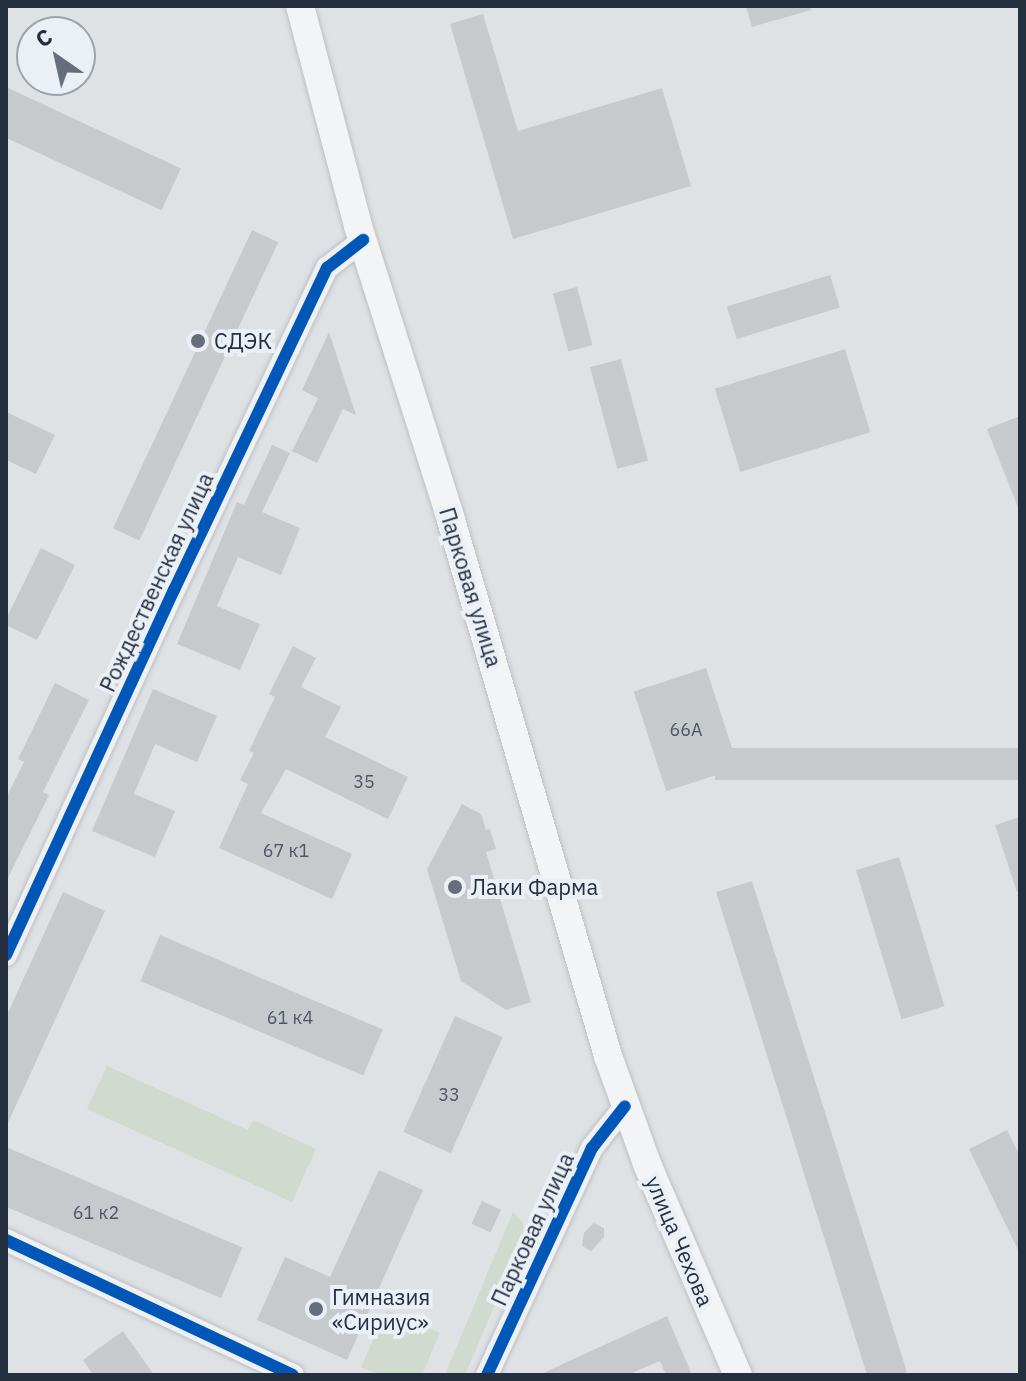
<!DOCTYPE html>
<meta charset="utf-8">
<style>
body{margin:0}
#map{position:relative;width:1026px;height:1381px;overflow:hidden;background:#dfe2e5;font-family:"IBM Plex Sans",sans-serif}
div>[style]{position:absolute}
.green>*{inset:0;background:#d0dace}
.building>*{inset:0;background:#c7cacd;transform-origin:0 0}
.roads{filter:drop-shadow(0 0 2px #bdc0c3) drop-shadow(0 0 2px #bdc0c3)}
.minor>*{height:22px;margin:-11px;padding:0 11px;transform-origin:11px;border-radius:11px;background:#eef0f2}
.major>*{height:28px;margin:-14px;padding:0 14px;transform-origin:14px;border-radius:14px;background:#f3f4f5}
.cycleway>*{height:12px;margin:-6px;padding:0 6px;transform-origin:6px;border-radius:6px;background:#0057b8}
.dots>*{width:22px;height:22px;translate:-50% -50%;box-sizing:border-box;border:4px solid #ebf0f6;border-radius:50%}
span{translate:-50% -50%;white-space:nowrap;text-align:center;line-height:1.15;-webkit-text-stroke:8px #ebf0f6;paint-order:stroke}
.number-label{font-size:18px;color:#4e5664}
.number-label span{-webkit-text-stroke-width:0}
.poi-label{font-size:22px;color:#242f40}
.left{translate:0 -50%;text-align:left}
.street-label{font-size:22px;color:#242f40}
.frame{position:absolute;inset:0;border:8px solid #242f40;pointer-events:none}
.north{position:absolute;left:16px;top:16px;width:80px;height:80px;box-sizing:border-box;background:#ebf0f6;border:2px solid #9ba3ad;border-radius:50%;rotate:326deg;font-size:22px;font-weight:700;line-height:32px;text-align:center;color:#242f40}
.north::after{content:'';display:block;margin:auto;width:28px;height:36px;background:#656e7a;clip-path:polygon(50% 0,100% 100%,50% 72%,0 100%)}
</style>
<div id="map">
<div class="green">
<div style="clip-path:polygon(107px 1066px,248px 1130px,253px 1120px,316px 1149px,292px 1202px,87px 1109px)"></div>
<div style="clip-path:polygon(513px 1212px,523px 1223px,524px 1236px,465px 1375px,445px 1375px)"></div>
<div style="clip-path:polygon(387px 1310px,440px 1333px,422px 1375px,380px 1375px,361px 1367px)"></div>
</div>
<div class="building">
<div style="clip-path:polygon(746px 6px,810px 6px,811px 10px,752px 27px)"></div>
<div style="clip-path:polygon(483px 14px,518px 131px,662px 88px,691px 186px,513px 239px,450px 24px)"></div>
<div style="left:6px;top:87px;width:193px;height:46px;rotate:25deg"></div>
<div style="left:252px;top:230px;width:29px;height:329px;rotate:25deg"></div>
<div style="left:830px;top:275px;width:34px;height:108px;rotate:73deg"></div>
<div style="left:577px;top:287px;width:60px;height:25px;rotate:75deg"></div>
<div style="clip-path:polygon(329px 332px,356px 415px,343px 409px,317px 463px,292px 451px,318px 398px,302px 390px)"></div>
<div style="left:845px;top:349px;width:87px;height:136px;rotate:73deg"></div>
<div style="left:621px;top:359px;width:105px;height:32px;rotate:75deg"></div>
<div style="clip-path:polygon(6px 412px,55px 435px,36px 474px,6px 460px)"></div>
<div style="clip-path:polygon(1020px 416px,1020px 510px,1019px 510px,987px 429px)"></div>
<div style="clip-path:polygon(272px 445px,290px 453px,262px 512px,300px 528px,281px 575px,238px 557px,217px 606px,260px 624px,240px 670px,177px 644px,237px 502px,244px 505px)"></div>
<div style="clip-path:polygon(41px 548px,75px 565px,37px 640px,6px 625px,6px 619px)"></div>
<div style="clip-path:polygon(293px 646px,316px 658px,301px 687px,341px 707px,325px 737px,408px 777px,388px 819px,286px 769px,261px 813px,352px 854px,332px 899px,219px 848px,248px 784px,240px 780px,254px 753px,249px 751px,275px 697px,269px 694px)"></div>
<div style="left:706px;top:668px;width:105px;height:76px;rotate:72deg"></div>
<div style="clip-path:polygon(55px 683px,89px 700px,43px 792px,49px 795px,6px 882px,6px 798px,24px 762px,18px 759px)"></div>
<div style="clip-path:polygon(153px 689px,217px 716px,197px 762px,155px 744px,134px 794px,175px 811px,155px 857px,92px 831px)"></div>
<div style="left:1020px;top:748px;width:32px;height:305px;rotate:90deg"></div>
<div style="clip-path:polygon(462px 804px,481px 814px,486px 830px,490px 829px,496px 849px,486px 852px,531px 1002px,506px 1010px,461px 981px,427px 869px)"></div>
<div style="clip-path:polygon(1020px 817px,1020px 892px,1017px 892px,995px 825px)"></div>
<div style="left:899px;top:857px;width:156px;height:45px;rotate:73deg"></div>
<div style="clip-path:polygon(752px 881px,907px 1372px,898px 1375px,867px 1375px,716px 892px)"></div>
<div style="clip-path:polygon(63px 892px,105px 911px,6px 1127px,6px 1017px)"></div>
<div style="left:160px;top:935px;width:242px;height:50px;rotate:23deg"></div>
<div style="left:455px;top:1016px;width:52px;height:127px;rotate:24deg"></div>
<div style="clip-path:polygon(1007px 1130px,1020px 1156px,1020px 1254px,969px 1149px)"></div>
<div style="left:6px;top:1147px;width:257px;height:55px;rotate:23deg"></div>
<div style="clip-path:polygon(379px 1170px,423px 1190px,347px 1360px,257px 1320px,285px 1257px,330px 1277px)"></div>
<div style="left:482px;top:1201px;width:21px;height:25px;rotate:25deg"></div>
<div style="clip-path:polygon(594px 1223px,604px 1228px,604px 1237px,591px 1251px,582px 1246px,584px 1233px)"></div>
<div style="clip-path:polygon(667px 1316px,692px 1375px,666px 1375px,660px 1361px,627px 1375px,539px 1375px)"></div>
<div style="clip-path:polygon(123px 1331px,154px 1375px,93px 1375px,83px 1360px)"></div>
</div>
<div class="roads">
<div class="minor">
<div style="left:6px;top:955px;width:402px;rotate:-65.3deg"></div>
<div style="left:174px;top:590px;width:357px;rotate:-64.6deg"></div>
<div style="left:327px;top:268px;width:46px;rotate:-37.9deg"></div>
<div style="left:6px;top:1240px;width:317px;rotate:25.2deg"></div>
<div style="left:487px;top:1375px;width:250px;rotate:-65.2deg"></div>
<div style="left:592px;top:1148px;width:53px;rotate:-51.8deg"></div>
</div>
<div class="major">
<div style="left:300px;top:6px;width:228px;rotate:75.2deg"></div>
<div style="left:358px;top:226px;width:308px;rotate:72.4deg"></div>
<div style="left:451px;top:520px;width:559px;rotate:73.67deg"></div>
<div style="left:608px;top:1056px;width:115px;rotate:70.1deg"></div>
<div style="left:647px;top:1164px;width:230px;rotate:66.7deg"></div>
</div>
</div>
<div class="cycleway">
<div style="left:6px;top:955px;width:402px;rotate:-65.3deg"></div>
<div style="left:174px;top:590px;width:357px;rotate:-64.6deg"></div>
<div style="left:327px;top:268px;width:46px;rotate:-37.9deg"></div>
<div style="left:6px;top:1240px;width:317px;rotate:25.2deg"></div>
<div style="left:487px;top:1375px;width:250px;rotate:-65.2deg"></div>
<div style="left:592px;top:1148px;width:53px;rotate:-51.8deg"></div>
</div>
<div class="dots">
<div style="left:198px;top:341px;background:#656e7a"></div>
<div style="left:455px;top:887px;background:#656e7a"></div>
<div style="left:316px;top:1309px;background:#656e7a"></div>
</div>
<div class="number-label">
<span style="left:686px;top:730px">66А</span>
<span style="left:364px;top:782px">35</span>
<span style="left:286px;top:851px">67 к1</span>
<span style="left:290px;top:1018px">61 к4</span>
<span style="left:449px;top:1095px">33</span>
<span style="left:96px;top:1213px">61 к2</span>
</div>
<div class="poi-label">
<span class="left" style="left:214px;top:341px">СДЭК</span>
<span class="left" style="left:471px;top:887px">Лаки Фарма</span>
<span class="left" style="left:332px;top:1309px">Гимназия<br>«Сириус»</span>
</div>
<div class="street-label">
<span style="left:156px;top:582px;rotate:-65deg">Рождественская улица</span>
<span style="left:471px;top:587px;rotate:73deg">Парковая улица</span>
<span style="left:532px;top:1229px;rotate:-65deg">Парковая улица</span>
<span style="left:680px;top:1241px;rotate:67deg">улица Чехова</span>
</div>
<div class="frame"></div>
<div class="north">С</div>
</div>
